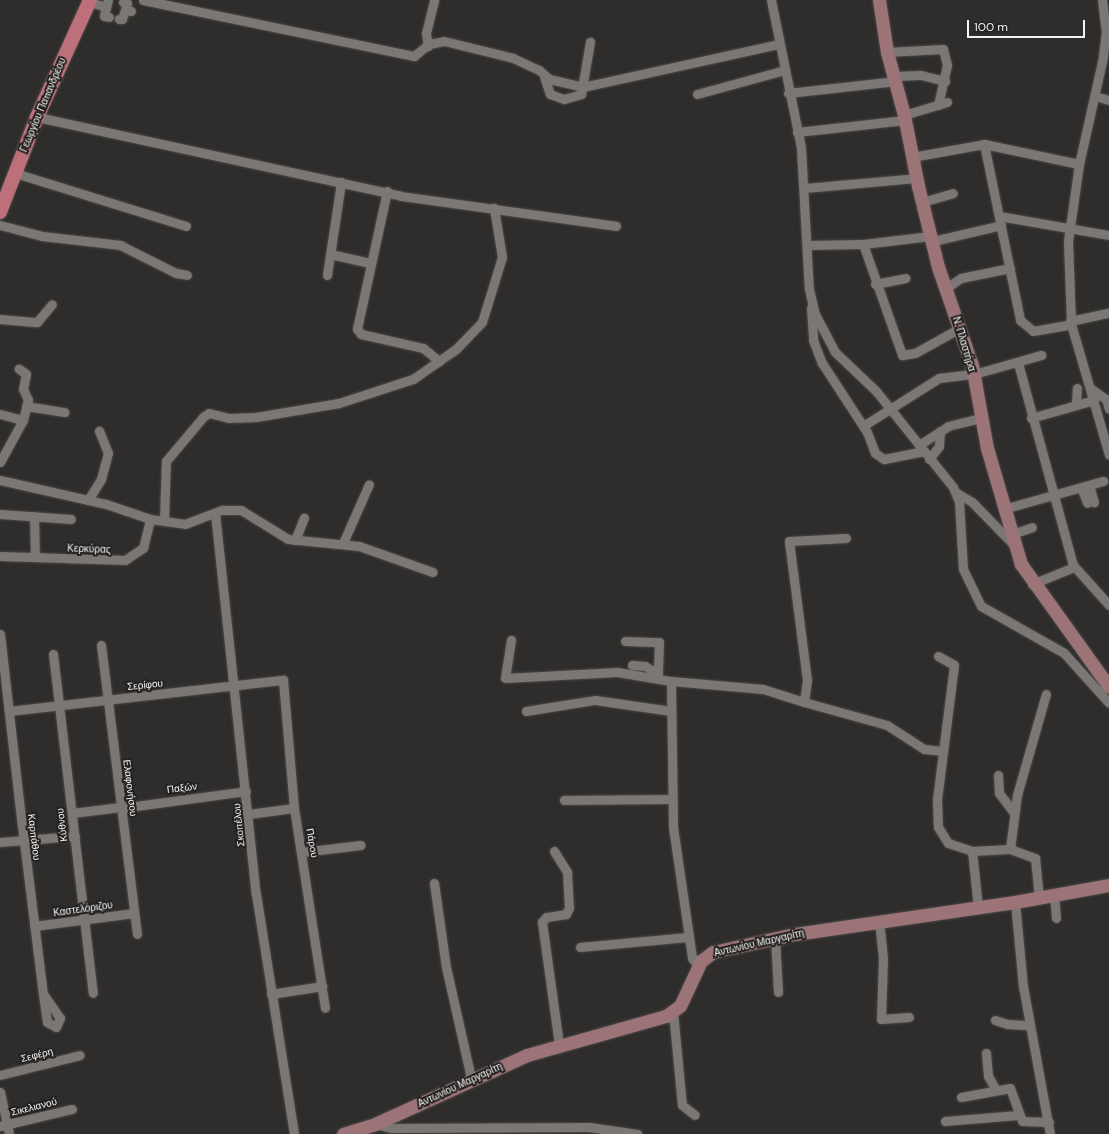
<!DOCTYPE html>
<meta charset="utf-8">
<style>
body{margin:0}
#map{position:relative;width:1109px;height:1134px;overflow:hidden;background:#2f2d2b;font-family:"DM Sans",sans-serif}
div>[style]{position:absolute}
.roads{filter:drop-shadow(0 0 1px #4c4a49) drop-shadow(0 0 1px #4c4a49)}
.street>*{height:9px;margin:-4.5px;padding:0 4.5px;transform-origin:4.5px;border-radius:4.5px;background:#7a7775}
.secondary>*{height:13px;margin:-6.5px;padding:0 6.5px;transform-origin:6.5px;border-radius:6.5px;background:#9c7377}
.primary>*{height:14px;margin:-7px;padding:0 7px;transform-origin:7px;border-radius:7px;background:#bd707a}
span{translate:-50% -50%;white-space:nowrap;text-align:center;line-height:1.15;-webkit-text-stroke:4px #252322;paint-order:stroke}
.street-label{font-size:10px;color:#f4f3f2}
.scale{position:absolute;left:967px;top:20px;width:118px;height:18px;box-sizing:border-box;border:2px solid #f4f3f2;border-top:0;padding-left:5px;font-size:12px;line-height:14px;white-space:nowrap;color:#f4f3f2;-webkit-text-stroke:3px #252322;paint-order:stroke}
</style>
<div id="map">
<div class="roads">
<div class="street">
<div style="left:143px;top:0;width:277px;rotate:11.7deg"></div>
<div style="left:414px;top:56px;width:19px;rotate:-39deg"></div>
<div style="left:429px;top:44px;width:15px;rotate:-11deg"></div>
<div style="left:444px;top:41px;width:71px;rotate:13.8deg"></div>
<div style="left:513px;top:58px;width:29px;rotate:25deg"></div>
<div style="left:539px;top:70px;width:13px;rotate:42deg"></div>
<div style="left:549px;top:79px;width:35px;rotate:13deg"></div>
<div style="left:583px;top:87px;width:201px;rotate:-12.4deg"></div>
<div style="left:771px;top:0;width:151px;rotate:78.5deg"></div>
<div style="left:801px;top:148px;width:141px;rotate:86.8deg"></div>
<div style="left:809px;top:289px;width:26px;rotate:77deg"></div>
<div style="left:815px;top:314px;width:43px;rotate:62.2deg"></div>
<div style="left:835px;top:352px;width:57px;rotate:43.6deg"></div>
<div style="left:876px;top:391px;width:123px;rotate:51.3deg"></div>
<div style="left:953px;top:487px;width:16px;rotate:68deg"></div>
<div style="left:959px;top:502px;width:67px;rotate:86.6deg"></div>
<div style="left:963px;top:569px;width:41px;rotate:64.1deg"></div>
<div style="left:981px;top:606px;width:95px;rotate:29.5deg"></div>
<div style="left:1064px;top:653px;width:67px;rotate:48deg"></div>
<div style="left:1102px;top:0;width:31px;rotate:83deg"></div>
<div style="left:1106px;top:31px;width:26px;rotate:97deg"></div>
<div style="left:1103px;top:57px;width:110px;rotate:102.6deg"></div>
<div style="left:1079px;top:164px;width:78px;rotate:98.1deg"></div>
<div style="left:1068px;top:241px;width:83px;rotate:87.9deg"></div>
<div style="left:1071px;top:324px;width:136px;rotate:73.8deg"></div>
<div style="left:89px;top:2px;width:18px;rotate:16deg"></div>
<div style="left:106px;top:7px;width:7px;rotate:-74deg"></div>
<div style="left:123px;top:2px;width:4px;rotate:14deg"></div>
<div style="left:127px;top:3px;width:7px;rotate:106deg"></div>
<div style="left:125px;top:10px;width:6px;rotate:9deg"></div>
<div style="left:106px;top:7px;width:9px;rotate:103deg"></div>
<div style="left:104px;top:16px;width:5px;rotate:11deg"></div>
<div style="left:119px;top:19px;width:3px"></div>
<div style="left:122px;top:19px;width:9px;rotate:-72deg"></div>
<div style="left:428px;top:46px;width:13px;rotate:-99deg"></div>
<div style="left:426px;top:33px;width:34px;rotate:-76deg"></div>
<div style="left:887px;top:52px;width:56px;rotate:-3.1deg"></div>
<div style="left:943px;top:49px;width:16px;rotate:76deg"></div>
<div style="left:947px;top:65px;width:41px;rotate:102.7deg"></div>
<div style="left:544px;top:76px;width:19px;rotate:72deg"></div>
<div style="left:550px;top:94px;width:15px;rotate:20deg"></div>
<div style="left:564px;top:99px;width:18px;rotate:-16deg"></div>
<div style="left:581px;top:94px;width:53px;rotate:-80.2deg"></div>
<div style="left:894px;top:76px;width:27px;rotate:-2deg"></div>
<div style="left:921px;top:75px;width:25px;rotate:14deg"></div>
<div style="left:788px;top:93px;width:109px;rotate:-6.3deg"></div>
<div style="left:697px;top:94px;width:91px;rotate:-15.3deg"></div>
<div style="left:1095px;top:96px;width:15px;rotate:16deg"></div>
<div style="left:904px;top:115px;width:45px;rotate:-16.8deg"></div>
<div style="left:37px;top:117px;width:372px;rotate:12.2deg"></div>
<div style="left:401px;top:196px;width:217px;rotate:7.9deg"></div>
<div style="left:797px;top:132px;width:109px;rotate:-6.3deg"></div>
<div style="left:984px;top:144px;width:180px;rotate:78.4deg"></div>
<div style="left:1020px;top:320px;width:17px;rotate:40deg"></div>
<div style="left:1033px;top:331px;width:39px;rotate:-10deg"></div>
<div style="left:912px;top:157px;width:73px;rotate:-10.2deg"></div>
<div style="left:984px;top:144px;width:97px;rotate:11.9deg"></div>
<div style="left:15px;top:173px;width:179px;rotate:17.2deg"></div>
<div style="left:805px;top:188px;width:111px;rotate:-5.1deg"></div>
<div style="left:387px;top:191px;width:141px;rotate:102.3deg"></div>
<div style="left:357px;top:329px;width:6px;rotate:51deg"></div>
<div style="left:361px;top:334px;width:64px;rotate:12.7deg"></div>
<div style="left:423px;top:348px;width:21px;rotate:39deg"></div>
<div style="left:922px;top:202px;width:32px;rotate:-16deg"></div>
<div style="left:999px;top:216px;width:112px;rotate:9.8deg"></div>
<div style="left:0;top:225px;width:43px;rotate:14.7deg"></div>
<div style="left:42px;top:236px;width:79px;rotate:6.6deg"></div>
<div style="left:120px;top:245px;width:63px;rotate:26.6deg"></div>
<div style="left:176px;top:273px;width:11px;rotate:10deg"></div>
<div style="left:933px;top:241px;width:70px;rotate:-13.2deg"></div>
<div style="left:863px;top:244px;width:118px;rotate:70.6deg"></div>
<div style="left:902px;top:355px;width:13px;rotate:-9deg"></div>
<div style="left:915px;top:353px;width:51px;rotate:-29.1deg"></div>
<div style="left:808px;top:245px;width:55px;rotate:-1deg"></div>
<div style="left:863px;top:244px;width:68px;rotate:-6.7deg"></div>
<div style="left:330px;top:254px;width:41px;rotate:12.7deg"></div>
<div style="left:327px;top:275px;width:94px;rotate:-81.4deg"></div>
<div style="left:875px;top:284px;width:31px;rotate:-11deg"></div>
<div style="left:945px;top:289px;width:19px;rotate:-35deg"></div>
<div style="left:961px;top:278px;width:50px;rotate:-11.5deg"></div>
<div style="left:811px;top:308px;width:32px;rotate:86deg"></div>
<div style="left:813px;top:340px;width:25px;rotate:69deg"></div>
<div style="left:822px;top:363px;width:82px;rotate:56.9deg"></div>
<div style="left:867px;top:432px;width:22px;rotate:69deg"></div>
<div style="left:875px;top:453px;width:11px;rotate:34deg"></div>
<div style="left:884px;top:459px;width:41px;rotate:-11.3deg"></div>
<div style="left:0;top:319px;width:37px;rotate:5deg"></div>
<div style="left:37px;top:322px;width:23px;rotate:-50deg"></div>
<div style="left:1070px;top:321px;width:40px;rotate:-12deg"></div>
<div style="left:1018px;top:363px;width:209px;rotate:74.8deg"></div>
<div style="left:1073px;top:565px;width:54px;rotate:48deg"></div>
<div style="left:1090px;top:388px;width:19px;rotate:35deg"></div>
<div style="left:1106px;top:399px;width:10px;rotate:73deg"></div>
<div style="left:1076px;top:405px;width:17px;rotate:-87deg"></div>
<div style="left:26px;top:406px;width:39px;rotate:9deg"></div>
<div style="left:0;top:414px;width:24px;rotate:15deg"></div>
<div style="left:1031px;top:418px;width:66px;rotate:-15.9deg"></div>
<div style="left:863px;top:426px;width:90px;rotate:-32.3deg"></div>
<div style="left:939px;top:378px;width:35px;rotate:-7deg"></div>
<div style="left:974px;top:374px;width:70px;rotate:-15.8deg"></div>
<div style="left:919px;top:445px;width:35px;rotate:-33deg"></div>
<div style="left:948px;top:426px;width:34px;rotate:-14deg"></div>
<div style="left:929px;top:459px;width:16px;rotate:-52deg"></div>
<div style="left:939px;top:446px;width:15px;rotate:-86deg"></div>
<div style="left:0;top:462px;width:48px;rotate:-61.3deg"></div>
<div style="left:23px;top:420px;width:21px;rotate:-76deg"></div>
<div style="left:28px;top:400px;width:12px;rotate:-114deg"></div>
<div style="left:23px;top:389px;width:15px;rotate:-79deg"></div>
<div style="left:26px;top:374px;width:9px;rotate:-144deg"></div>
<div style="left:0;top:480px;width:109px;rotate:12.8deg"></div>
<div style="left:106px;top:504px;width:46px;rotate:18.8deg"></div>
<div style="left:150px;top:519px;width:35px;rotate:8deg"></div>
<div style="left:185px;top:524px;width:40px;rotate:-21deg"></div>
<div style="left:222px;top:510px;width:19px"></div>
<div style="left:241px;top:510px;width:55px;rotate:31.7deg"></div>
<div style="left:288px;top:539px;width:71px;rotate:5.6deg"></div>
<div style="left:359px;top:546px;width:78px;rotate:19.4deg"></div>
<div style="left:1089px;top:485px;width:18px;rotate:74deg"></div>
<div style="left:1081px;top:487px;width:17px;rotate:69deg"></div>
<div style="left:957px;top:493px;width:17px;rotate:31deg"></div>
<div style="left:972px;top:502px;width:62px;rotate:45.7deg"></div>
<div style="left:88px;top:500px;width:25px;rotate:-58deg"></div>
<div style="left:101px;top:479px;width:27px;rotate:-75deg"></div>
<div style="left:108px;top:453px;width:24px;rotate:-112deg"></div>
<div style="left:1007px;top:508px;width:100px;rotate:-15.7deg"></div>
<div style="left:215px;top:513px;width:383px;rotate:83.9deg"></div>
<div style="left:256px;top:894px;width:243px;rotate:81deg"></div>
<div style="left:0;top:514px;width:71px;rotate:4deg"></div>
<div style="left:34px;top:516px;width:41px;rotate:88.6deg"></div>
<div style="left:164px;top:520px;width:59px;rotate:-88.1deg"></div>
<div style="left:166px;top:461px;width:57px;rotate:-49.9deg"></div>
<div style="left:203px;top:417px;width:7px;rotate:-34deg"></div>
<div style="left:209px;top:413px;width:21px;rotate:14deg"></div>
<div style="left:229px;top:418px;width:27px;rotate:-2deg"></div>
<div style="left:256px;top:417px;width:84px;rotate:-9.6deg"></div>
<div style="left:339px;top:403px;width:78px;rotate:-18deg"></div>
<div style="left:413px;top:379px;width:52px;rotate:-34.9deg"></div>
<div style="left:456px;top:349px;width:37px;rotate:-46deg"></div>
<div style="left:482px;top:322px;width:68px;rotate:-72.9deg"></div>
<div style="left:502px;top:257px;width:50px;rotate:-99.3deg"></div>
<div style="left:1012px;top:534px;width:21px;rotate:-19deg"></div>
<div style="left:295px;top:540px;width:24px;rotate:-68deg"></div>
<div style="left:343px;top:543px;width:64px;rotate:-66.2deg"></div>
<div style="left:0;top:556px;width:125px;rotate:1.8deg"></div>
<div style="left:125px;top:560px;width:22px;rotate:-34deg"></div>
<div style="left:143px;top:548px;width:30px;rotate:-76deg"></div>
<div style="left:1032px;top:584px;width:45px;rotate:-22deg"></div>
<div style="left:0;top:634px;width:185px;rotate:83.5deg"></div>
<div style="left:21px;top:818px;width:177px;rotate:82.9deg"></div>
<div style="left:43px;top:994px;width:28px;rotate:82deg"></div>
<div style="left:47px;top:1022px;width:10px;rotate:29deg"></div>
<div style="left:56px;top:1027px;width:10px;rotate:-66deg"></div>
<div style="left:60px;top:1018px;width:29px;rotate:-125deg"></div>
<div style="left:511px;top:640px;width:38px;rotate:99deg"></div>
<div style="left:505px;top:678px;width:112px;rotate:-3.1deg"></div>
<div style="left:617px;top:672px;width:55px;rotate:9.5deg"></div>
<div style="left:671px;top:681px;width:92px;rotate:5deg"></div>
<div style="left:763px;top:689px;width:43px;rotate:17.6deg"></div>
<div style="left:804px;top:702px;width:22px;rotate:-82deg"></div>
<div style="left:807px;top:680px;width:140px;rotate:-97.4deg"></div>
<div style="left:789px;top:541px;width:57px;rotate:-3deg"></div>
<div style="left:625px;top:641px;width:34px;rotate:2deg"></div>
<div style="left:659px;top:642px;width:36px;rotate:92deg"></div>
<div style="left:101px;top:645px;width:291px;rotate:82.9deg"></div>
<div style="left:53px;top:654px;width:341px;rotate:83.3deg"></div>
<div style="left:938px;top:656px;width:18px;rotate:29deg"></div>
<div style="left:954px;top:665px;width:136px;rotate:97.2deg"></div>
<div style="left:937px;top:800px;width:27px;rotate:88deg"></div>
<div style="left:938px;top:827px;width:19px;rotate:58deg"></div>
<div style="left:948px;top:843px;width:25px;rotate:18deg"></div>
<div style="left:972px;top:851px;width:56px;rotate:83.9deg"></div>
<div style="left:632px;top:665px;width:13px;rotate:4deg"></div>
<div style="left:645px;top:666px;width:15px;rotate:32deg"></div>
<div style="left:671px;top:681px;width:146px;rotate:89.2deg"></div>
<div style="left:673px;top:827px;width:132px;rotate:81.7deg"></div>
<div style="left:692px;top:958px;width:10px;rotate:53deg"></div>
<div style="left:804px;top:702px;width:86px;rotate:15.5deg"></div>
<div style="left:887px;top:725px;width:44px;rotate:33deg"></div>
<div style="left:924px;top:749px;width:18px;rotate:6deg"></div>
<div style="left:9px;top:711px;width:276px;rotate:-6.5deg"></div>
<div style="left:283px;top:680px;width:128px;rotate:85.1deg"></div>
<div style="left:294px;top:808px;width:202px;rotate:81.2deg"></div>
<div style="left:526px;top:711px;width:70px;rotate:-9.1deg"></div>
<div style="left:595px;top:700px;width:77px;rotate:8.2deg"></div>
<div style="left:998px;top:775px;width:18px;rotate:87deg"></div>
<div style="left:999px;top:793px;width:25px;rotate:53deg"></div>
<div style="left:564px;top:800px;width:107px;rotate:-0.5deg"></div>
<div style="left:121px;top:808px;width:126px;rotate:-7.7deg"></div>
<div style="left:72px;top:813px;width:49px;rotate:-7deg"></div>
<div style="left:249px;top:814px;width:45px;rotate:-7.6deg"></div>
<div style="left:0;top:842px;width:75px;rotate:-4.6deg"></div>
<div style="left:1010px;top:849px;width:54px;rotate:-82.6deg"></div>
<div style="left:1017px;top:795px;width:105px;rotate:-74deg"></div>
<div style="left:554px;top:851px;width:25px;rotate:58deg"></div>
<div style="left:567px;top:872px;width:36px;rotate:87deg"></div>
<div style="left:569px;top:908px;width:7px;rotate:117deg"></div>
<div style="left:566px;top:914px;width:20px;rotate:171deg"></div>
<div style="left:546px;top:917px;width:6px;rotate:129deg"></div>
<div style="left:542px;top:922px;width:124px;rotate:82.1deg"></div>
<div style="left:972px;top:851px;width:38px;rotate:-3deg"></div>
<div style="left:1010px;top:849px;width:27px;rotate:20deg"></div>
<div style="left:1035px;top:858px;width:40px;rotate:84.3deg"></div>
<div style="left:302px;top:852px;width:59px;rotate:-6.8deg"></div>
<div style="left:434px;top:883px;width:85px;rotate:81.9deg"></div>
<div style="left:446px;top:967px;width:114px;rotate:77.3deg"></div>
<div style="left:1054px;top:895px;width:23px;rotate:85deg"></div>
<div style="left:1015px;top:902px;width:84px;rotate:84.6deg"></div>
<div style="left:1023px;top:986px;width:150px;rotate:79.7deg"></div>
<div style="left:879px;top:920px;width:39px;rotate:84deg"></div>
<div style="left:883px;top:959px;width:60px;rotate:91.9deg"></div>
<div style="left:881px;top:1019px;width:28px;rotate:-4deg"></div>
<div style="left:34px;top:926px;width:101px;rotate:-7.4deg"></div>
<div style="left:775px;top:938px;width:54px;rotate:86.8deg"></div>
<div style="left:580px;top:947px;width:108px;rotate:-5.3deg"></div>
<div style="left:271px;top:994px;width:52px;rotate:-8.9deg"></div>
<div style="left:673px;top:1012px;width:93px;rotate:84.5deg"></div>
<div style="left:682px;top:1105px;width:16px;rotate:38deg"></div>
<div style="left:995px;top:1020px;width:13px;rotate:18deg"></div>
<div style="left:1007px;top:1024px;width:22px;rotate:3deg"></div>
<div style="left:986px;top:1053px;width:23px;rotate:85deg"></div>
<div style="left:988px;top:1076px;width:14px;rotate:60deg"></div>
<div style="left:0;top:1075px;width:82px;rotate:-14deg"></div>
<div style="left:0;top:1092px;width:43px;rotate:77.9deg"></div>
<div style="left:961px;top:1097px;width:50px;rotate:-10.4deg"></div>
<div style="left:1010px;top:1088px;width:35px;rotate:70deg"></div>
<div style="left:1022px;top:1121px;width:27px;rotate:2deg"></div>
<div style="left:945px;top:1121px;width:73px;rotate:-4.7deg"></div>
<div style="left:375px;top:1124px;width:16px;rotate:14deg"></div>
<div style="left:391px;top:1128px;width:198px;rotate:-0.3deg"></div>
<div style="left:589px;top:1127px;width:49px;rotate:8.3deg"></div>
<div style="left:0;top:1126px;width:74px;rotate:-13.3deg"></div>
</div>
<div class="secondary">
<div style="left:879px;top:0;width:53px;rotate:81.3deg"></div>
<div style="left:887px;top:52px;width:65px;rotate:74.9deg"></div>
<div style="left:904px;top:115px;width:72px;rotate:78.8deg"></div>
<div style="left:918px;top:186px;width:83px;rotate:76.1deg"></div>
<div style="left:938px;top:267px;width:104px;rotate:70.9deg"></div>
<div style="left:972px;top:365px;width:84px;rotate:79.8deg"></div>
<div style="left:987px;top:448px;width:121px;rotate:73.7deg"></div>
<div style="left:1021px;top:564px;width:151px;rotate:54.4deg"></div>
<div style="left:343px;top:1134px;width:34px;rotate:-17deg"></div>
<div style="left:375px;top:1124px;width:167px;rotate:-24.4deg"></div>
<div style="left:527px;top:1055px;width:144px;rotate:-15.7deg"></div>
<div style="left:666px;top:1016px;width:17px;rotate:-36deg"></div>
<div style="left:680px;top:1006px;width:50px;rotate:-65deg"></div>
<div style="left:701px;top:961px;width:15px;rotate:-37deg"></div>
<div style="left:713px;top:952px;width:84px;rotate:-12.4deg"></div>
<div style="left:795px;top:934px;width:222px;rotate:-8.3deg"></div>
<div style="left:1015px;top:902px;width:96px;rotate:-10.3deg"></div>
</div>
<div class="primary">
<div style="left:0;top:212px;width:102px;rotate:-68.7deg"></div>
<div style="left:37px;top:117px;width:128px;rotate:-65.6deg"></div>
</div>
</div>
<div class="street-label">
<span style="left:43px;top:105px;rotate:-67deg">Γεωργίου Παπανδρέου</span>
<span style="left:964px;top:344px;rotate:73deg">Ν. Πλαστήρα</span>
<span style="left:89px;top:549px;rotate:2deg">Κερκύρας</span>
<span style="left:145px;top:685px;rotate:-6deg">Σερίφου</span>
<span style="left:130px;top:788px;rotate:83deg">Ελαφονήσου</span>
<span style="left:182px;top:788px;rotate:-7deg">Παξών</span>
<span style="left:62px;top:825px;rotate:-97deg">Κύθνου</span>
<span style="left:239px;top:825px;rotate:-96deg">Σκοπέλου</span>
<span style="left:34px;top:837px;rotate:83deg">Καρπάθου</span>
<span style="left:312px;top:843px;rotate:80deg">Πάρου</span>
<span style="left:83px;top:909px;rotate:-8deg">Καστελόριζου</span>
<span style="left:759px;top:943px;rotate:-13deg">Αντωνίου Μαργαρίτη</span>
<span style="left:37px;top:1055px;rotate:-14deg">Σεφέρη</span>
<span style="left:460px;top:1085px;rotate:-25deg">Αντωνίου Μαργαρίτη</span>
<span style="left:34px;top:1107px;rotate:-14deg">Σικελιανού</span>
</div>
<div class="scale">100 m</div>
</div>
